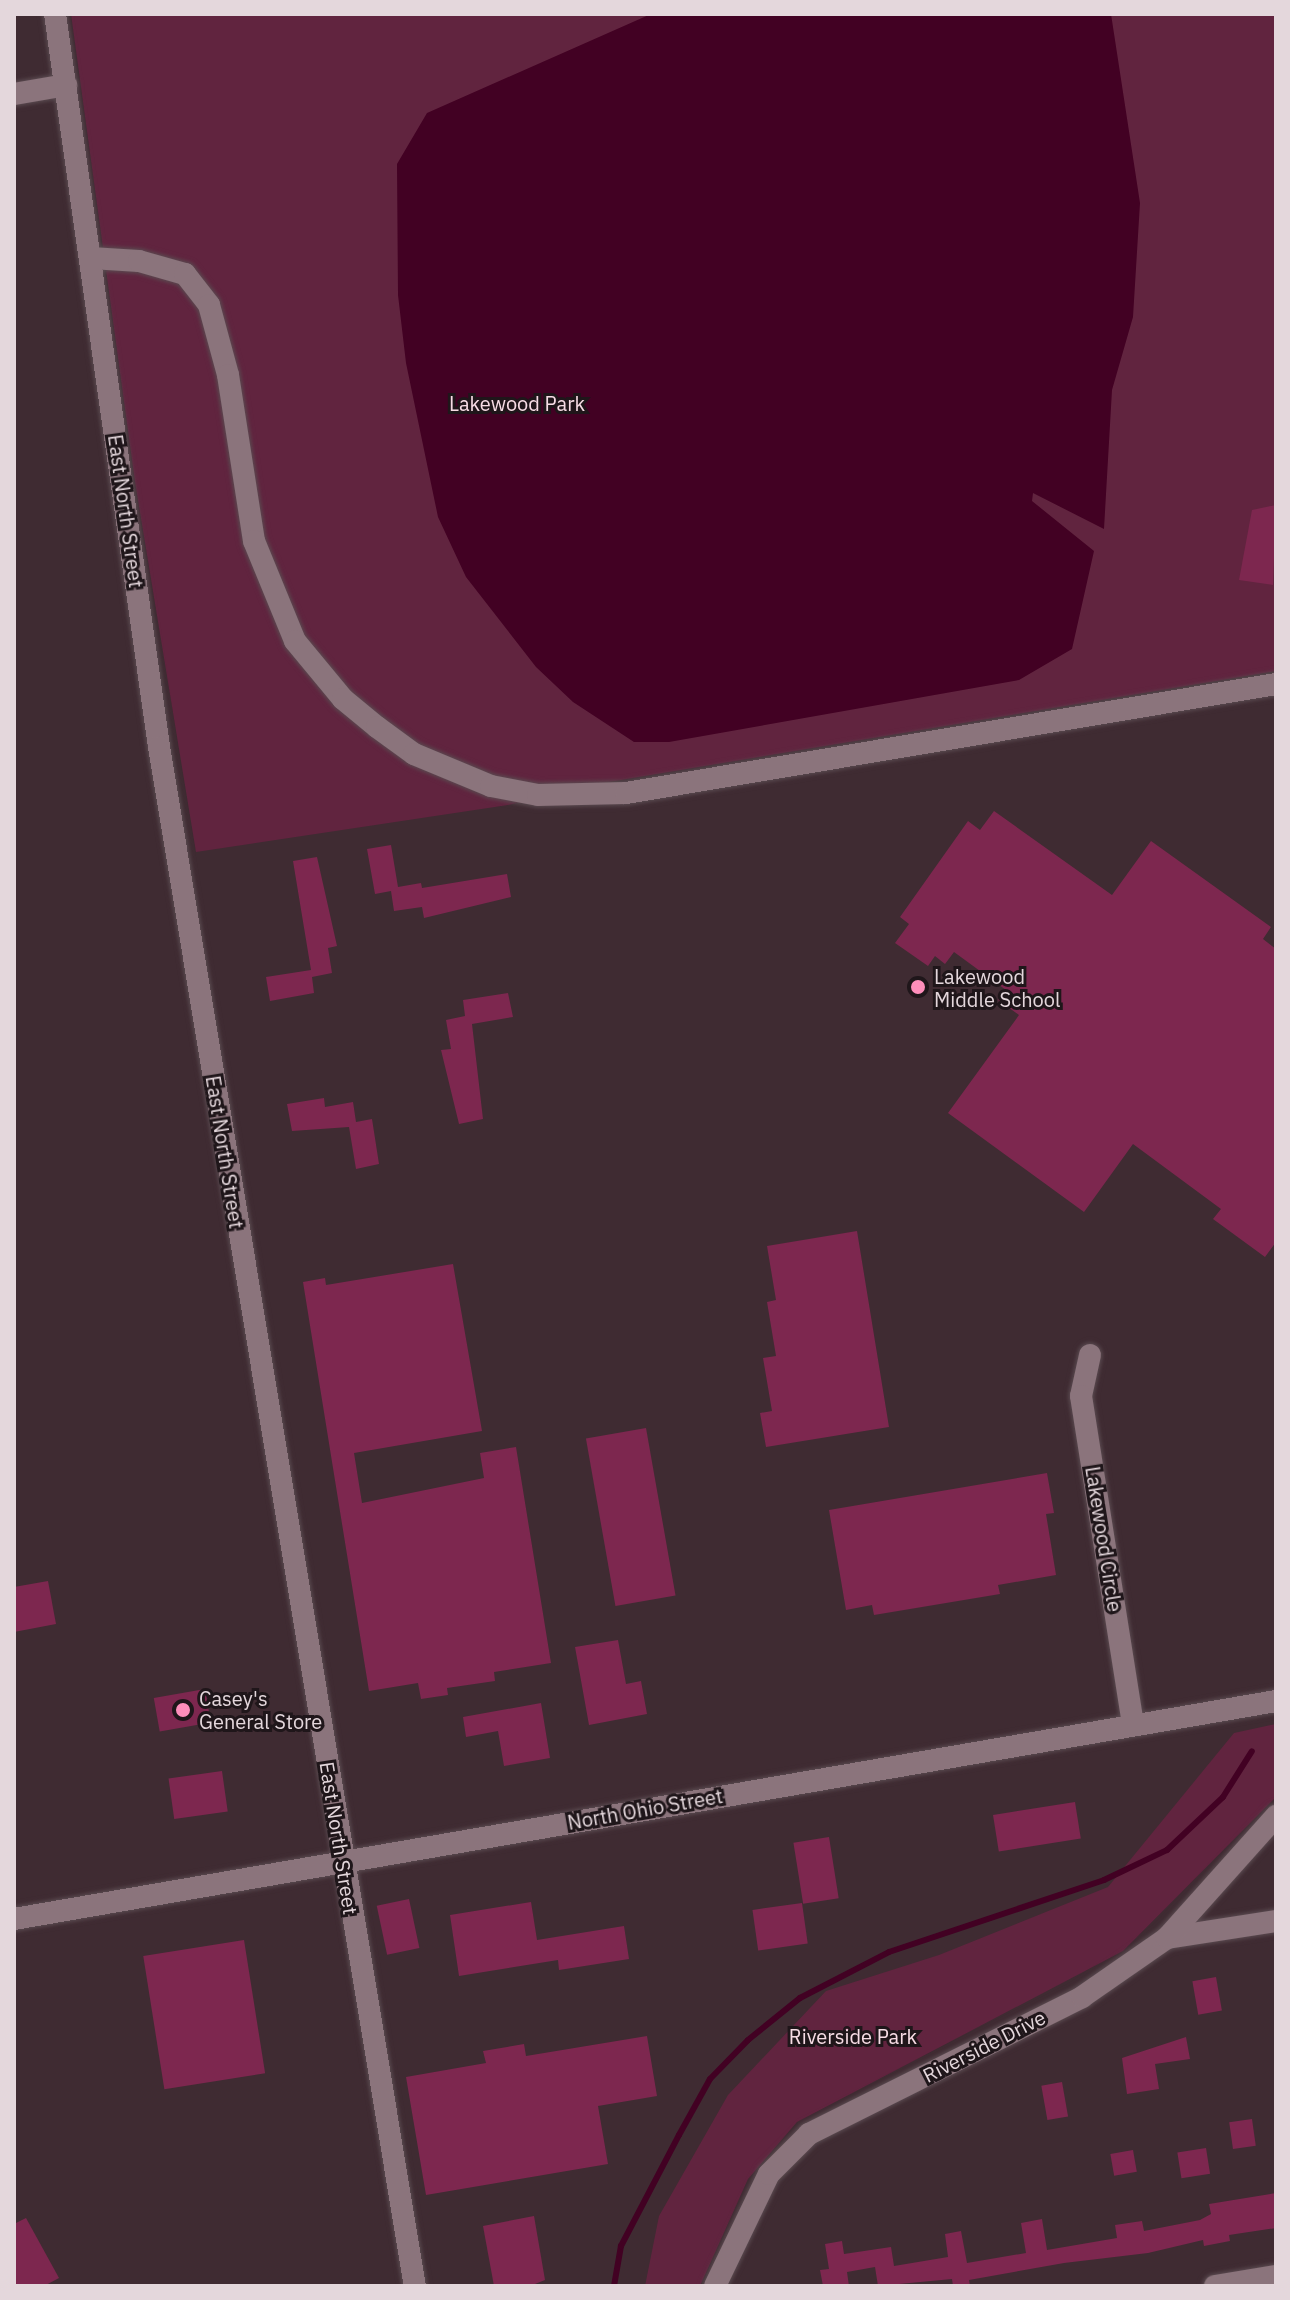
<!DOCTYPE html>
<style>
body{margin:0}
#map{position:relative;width:1290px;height:2300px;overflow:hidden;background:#3f2b32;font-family:"IBM Plex Sans",sans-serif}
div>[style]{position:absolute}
.green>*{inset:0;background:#61243f}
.water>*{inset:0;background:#420123}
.stream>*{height:6px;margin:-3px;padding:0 3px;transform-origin:3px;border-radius:3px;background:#420123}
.building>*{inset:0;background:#7d274f;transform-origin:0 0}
.roads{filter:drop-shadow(0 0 2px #5a4a50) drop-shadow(0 0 2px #5a4a50)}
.minor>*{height:22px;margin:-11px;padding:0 11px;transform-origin:11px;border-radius:11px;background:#8b747c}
.tertiary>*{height:22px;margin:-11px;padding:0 11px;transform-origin:11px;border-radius:11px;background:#8b747c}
.secondary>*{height:22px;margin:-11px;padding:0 11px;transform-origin:11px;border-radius:11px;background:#8b747c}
.dots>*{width:22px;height:22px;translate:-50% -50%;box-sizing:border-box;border:4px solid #1f161a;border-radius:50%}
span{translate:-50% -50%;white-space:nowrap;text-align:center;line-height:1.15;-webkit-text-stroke:6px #1f161a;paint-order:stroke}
.park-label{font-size:20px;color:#f7dce5}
.street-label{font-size:20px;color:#e4d7dc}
.poi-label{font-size:20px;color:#e4d7dc}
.left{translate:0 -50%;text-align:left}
.frame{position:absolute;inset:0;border:16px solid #e4d7dc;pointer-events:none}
</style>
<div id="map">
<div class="green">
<div style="clip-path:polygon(71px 14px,1276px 14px,1276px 671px,597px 784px,508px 805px,196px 852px,135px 482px)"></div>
<div style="clip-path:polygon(1276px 1724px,1276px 1797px,1123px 1951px,797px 2122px,748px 2179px,700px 2286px,645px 2286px,659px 2216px,728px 2095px,826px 1991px,939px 1955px,1108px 1887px,1234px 1733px)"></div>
</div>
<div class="water">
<div style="clip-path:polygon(651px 14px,1111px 14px,1140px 203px,1133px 317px,1112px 390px,1104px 529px,1033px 493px,1032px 501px,1094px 551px,1072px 649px,1019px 680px,669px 742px,634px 742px,573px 702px,536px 667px,466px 577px,438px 517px,406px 363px,398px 295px,397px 164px,427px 113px)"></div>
</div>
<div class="stream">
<div style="left:614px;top:2286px;width:41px;rotate:-80.1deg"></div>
<div style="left:621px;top:2246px;width:125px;rotate:-62.4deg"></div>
<div style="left:679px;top:2135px;width:64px;rotate:-61deg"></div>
<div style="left:710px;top:2079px;width:54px;rotate:-45.7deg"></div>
<div style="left:748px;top:2040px;width:67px;rotate:-38.9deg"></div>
<div style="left:800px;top:1998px;width:100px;rotate:-27.3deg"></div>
<div style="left:889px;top:1952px;width:227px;rotate:-18.5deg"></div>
<div style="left:1104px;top:1880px;width:70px;rotate:-25.5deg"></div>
<div style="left:1167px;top:1850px;width:77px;rotate:-43.4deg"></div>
<div style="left:1223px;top:1797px;width:54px;rotate:-57.8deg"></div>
</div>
<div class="building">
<div style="clip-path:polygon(1276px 505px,1273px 585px,1239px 580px,1252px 510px)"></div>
<div style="clip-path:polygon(994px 811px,1112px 895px,1151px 841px,1271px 927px,1263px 939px,1276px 949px,1276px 1242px,1265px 1257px,1213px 1219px,1221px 1209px,1133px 1144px,1084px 1212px,948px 1113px,1019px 1015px,998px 1000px,1006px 990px,954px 952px,945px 964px,935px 956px,928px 966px,895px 943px,909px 924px,900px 917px,968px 821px,980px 830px)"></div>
<div style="clip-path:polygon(391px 845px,398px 887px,421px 883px,422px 888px,507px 874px,511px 897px,424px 918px,422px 907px,394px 911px,391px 891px,375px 894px,367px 849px)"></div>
<div style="clip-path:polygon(317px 857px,337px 946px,328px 948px,332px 973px,312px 977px,314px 993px,270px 1001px,266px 977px,311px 970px,293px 861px)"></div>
<div style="clip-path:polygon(508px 993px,513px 1017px,472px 1024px,483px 1119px,459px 1124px,441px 1050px,451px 1049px,446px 1020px,465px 1016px,463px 1000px)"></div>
<div style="clip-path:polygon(324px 1098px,325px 1107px,353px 1102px,356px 1122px,372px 1119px,379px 1164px,356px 1169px,349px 1127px,292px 1131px,287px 1104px)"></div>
<div style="clip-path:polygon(857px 1231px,889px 1427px,766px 1447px,760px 1413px,772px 1411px,763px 1358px,776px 1356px,767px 1302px,776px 1300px,767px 1246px)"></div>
<div style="clip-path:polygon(453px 1264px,482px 1431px,354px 1453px,362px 1503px,484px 1478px,480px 1453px,516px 1447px,551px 1663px,494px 1672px,495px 1681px,447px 1688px,448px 1695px,421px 1699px,418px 1683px,369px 1691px,303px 1282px,325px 1278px,326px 1285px)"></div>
<div style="left:646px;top:1428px;width:170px;height:61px;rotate:80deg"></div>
<div style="clip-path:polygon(1047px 1473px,1054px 1513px,1046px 1514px,1056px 1575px,998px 1585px,1000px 1594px,874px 1615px,872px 1605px,846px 1610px,829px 1510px)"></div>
<div style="clip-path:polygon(48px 1581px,56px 1624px,14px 1632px,14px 1587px)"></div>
<div style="clip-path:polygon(618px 1640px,626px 1684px,641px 1681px,647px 1714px,589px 1725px,575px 1647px)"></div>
<div style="left:205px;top:1689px;width:34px;height:52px;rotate:80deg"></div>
<div style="clip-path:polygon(541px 1703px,550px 1758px,504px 1766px,498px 1731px,466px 1737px,463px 1717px)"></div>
<div style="left:222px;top:1771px;width:41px;height:54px;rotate:82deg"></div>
<div style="left:1075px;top:1802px;width:37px;height:83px;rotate:81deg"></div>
<div style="left:829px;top:1837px;width:62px;height:36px;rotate:81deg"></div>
<div style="left:409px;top:1899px;width:50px;height:33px;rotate:78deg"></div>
<div style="clip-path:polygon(531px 1902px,537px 1940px,624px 1926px,629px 1959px,559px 1970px,558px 1960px,459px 1976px,450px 1915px)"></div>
<div style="left:802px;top:1903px;width:41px;height:50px;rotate:82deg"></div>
<div style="left:244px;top:1940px;width:135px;height:102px;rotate:81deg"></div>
<div style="left:1216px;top:1977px;width:34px;height:24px;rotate:80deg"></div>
<div style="clip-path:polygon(647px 2036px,657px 2096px,598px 2106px,608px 2164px,426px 2195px,406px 2077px,486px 2063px,483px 2051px,524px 2044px,526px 2056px)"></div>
<div style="clip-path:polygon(1186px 2037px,1190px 2059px,1155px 2064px,1159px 2089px,1127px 2094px,1122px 2058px)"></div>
<div style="left:1062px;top:2082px;width:35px;height:21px;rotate:80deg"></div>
<div style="left:1252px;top:2119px;width:27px;height:23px;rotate:82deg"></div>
<div style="left:1206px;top:2148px;width:26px;height:29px;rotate:81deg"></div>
<div style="left:1133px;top:2150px;width:22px;height:23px;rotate:80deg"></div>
<div style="clip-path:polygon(1276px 2193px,1276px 2228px,1229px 2235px,1230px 2241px,1204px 2246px,1203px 2240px,1148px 2253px,1064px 2263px,969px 2280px,970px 2286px,953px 2286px,952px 2279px,878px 2286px,875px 2267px,847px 2272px,849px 2286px,823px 2286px,820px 2270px,829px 2269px,825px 2244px,842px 2241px,844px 2254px,891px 2247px,894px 2266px,948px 2257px,945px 2234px,961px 2231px,967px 2263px,1026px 2253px,1021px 2223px,1042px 2219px,1047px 2250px,1117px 2238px,1115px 2225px,1142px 2221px,1144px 2231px,1200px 2220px,1211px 2214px,1209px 2204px)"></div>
<div style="clip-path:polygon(534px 2216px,545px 2280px,530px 2286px,494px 2286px,483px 2226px)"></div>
<div style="clip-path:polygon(26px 2218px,59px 2278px,44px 2286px,14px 2286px,14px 2224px)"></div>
</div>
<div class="roads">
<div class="minor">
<div style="left:14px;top:94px;width:53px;rotate:-9.8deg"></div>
<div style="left:91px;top:258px;width:48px;rotate:3.6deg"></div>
<div style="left:139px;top:261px;width:48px;rotate:15.8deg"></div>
<div style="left:185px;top:274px;width:39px;rotate:52deg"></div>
<div style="left:209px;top:305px;width:73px;rotate:74.8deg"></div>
<div style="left:228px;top:375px;width:168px;rotate:81.1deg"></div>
<div style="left:254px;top:541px;width:108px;rotate:67.7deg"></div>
<div style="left:295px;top:641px;width:75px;rotate:50.4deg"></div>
<div style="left:343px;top:699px;width:44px;rotate:39.5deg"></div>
<div style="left:377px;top:727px;width:46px;rotate:36.1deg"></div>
<div style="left:414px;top:754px;width:83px;rotate:22.6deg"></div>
<div style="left:491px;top:786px;width:48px;rotate:10.8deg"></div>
<div style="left:538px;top:795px;width:88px;rotate:-1.3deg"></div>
<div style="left:626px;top:793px;width:659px;rotate:-9.52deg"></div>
<div style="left:1090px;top:1355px;width:42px;rotate:102.4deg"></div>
<div style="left:1081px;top:1396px;width:332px;rotate:81deg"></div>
<div style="left:1167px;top:1938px;width:110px;rotate:-8.9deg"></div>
<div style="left:715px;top:2286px;width:124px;rotate:-64.3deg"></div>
<div style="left:769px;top:2174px;width:57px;rotate:-45deg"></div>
<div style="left:809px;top:2134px;width:305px;rotate:-26.6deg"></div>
<div style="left:1082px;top:1997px;width:103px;rotate:-34.8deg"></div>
<div style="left:1167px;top:1938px;width:164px;rotate:-48.2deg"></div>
<div style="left:1215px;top:2286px;width:62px;rotate:-9.3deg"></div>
</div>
<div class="tertiary">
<div style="left:55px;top:14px;width:740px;rotate:81.92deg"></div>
<div style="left:159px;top:747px;width:1560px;rotate:80.56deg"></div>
</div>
<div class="secondary">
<div style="left:14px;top:1919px;width:1281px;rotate:-9.8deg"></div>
</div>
</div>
<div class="dots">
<div style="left:918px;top:987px;background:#fe8ebb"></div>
<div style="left:183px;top:1710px;background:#fe8ebb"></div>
</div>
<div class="park-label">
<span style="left:517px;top:403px">Lakewood Park</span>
<span style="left:853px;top:2036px">Riverside Park</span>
</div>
<div class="street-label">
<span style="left:126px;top:511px;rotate:82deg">East North Street</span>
<span style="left:225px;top:1152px;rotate:81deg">East North Street</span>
<span style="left:1104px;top:1539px;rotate:81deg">Lakewood Circle</span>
<span style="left:645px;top:1809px;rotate:-10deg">North Ohio Street</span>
<span style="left:339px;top:1838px;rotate:81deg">East North Street</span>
<span style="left:984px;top:2046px;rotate:-27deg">Riverside Drive</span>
</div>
<div class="poi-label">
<span class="left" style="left:934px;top:988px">Lakewood<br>Middle School</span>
<span class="left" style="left:199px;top:1710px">Casey's<br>General Store</span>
</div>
<div class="frame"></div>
</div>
